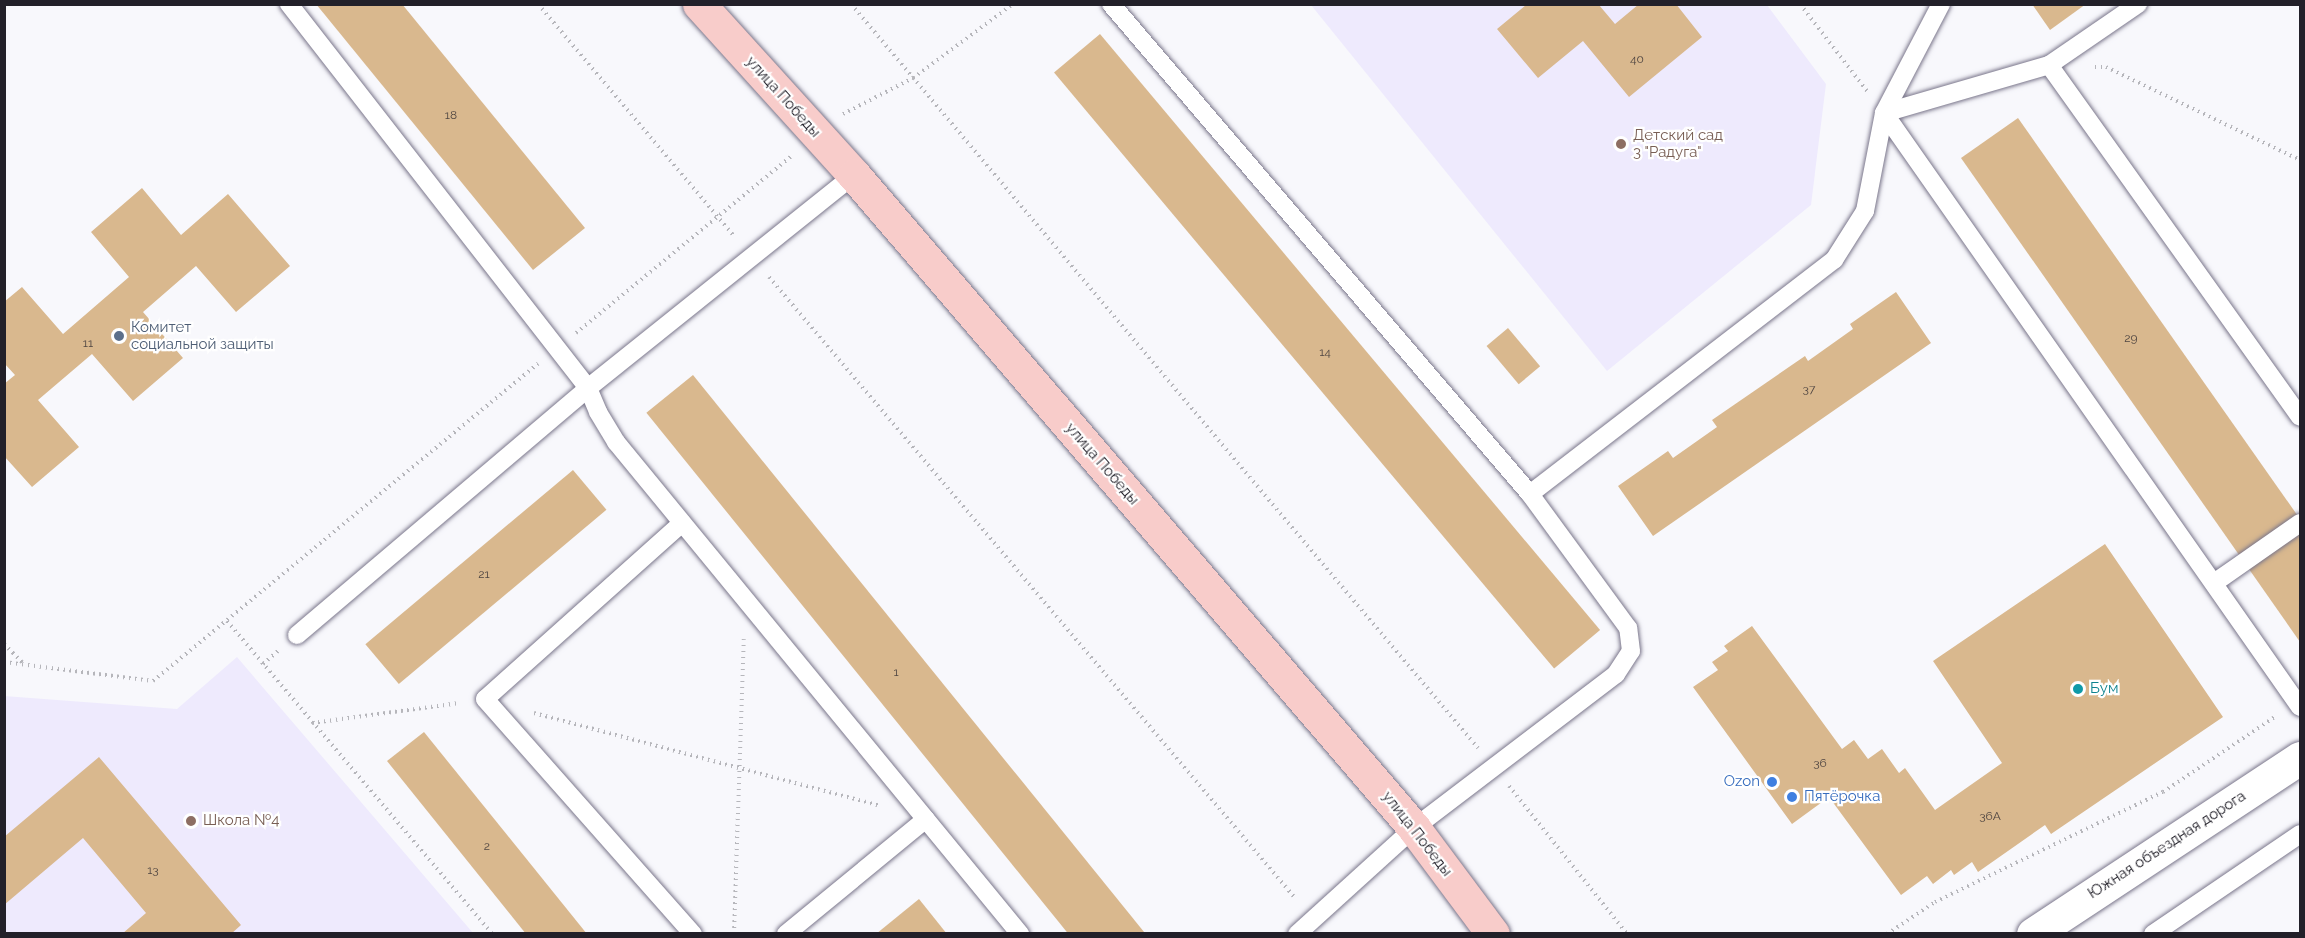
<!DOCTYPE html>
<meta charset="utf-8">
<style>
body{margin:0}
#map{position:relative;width:2305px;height:938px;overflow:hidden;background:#f8f8fc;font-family:Raleway,sans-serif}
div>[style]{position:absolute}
.built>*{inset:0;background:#eeeafd}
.building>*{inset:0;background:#d9b88e;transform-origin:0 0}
.path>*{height:4px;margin-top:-2px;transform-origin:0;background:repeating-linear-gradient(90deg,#b6b6bb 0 1.5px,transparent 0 6px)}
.roads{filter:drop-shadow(0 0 2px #7a768b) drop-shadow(0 0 2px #7a768b)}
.service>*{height:18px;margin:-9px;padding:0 9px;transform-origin:9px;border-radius:9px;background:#fff}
.tertiary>*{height:33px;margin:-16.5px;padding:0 16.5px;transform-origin:16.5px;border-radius:16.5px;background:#fff}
.primary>*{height:33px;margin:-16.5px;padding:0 16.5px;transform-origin:16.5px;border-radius:16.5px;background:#f8ccca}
.dots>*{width:16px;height:16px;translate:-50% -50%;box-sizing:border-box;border:3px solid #fff;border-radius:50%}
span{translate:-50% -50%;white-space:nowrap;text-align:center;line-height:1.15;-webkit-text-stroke:4.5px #fff;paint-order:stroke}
.number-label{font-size:12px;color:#504642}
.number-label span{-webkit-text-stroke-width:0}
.street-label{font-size:15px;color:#222029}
.education-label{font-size:15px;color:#785e54}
.left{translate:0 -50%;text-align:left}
.service-label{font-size:15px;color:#4e5e75}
.culture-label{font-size:15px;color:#0d838f}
.shop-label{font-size:15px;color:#366cbe}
.right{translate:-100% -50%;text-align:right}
.frame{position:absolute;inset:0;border:6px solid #222029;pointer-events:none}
</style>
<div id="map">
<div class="built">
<div style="clip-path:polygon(1311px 5px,1767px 5px,1826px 84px,1811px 205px,1607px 371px)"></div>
<div style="clip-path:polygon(237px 657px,473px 933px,5px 933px,4px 696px,177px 709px)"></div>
</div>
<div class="building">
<div style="clip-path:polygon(316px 4px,402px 4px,585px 228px,533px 270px)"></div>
<div style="clip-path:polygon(1639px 4px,1676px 4px,1702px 37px,1629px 97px,1583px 41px,1538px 78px,1497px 29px,1526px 5px,1599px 5px,1615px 24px)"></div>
<div style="clip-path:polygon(2032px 4px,2086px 4px,2050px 30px)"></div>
<div style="left:1100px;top:34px;width:778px;height:60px;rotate:50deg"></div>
<div style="clip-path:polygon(2018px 118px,2300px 519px,2300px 642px,1961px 158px)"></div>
<div style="clip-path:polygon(142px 188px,181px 235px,228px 194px,290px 266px,236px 312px,196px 266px,143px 312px,183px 358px,133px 401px,92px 354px,38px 400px,79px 447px,32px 487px,4px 456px,4px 384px,15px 375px,4px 363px,4px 302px,22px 287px,63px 334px,129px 277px,91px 232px)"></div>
<div style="clip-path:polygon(1896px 292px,1931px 343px,1653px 536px,1618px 486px,1668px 451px,1673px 458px,1717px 427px,1712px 420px,1805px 356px,1808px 361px,1853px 329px,1850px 324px)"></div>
<div style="left:1508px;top:328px;width:50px;height:28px;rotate:50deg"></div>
<div style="left:693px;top:375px;width:719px;height:60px;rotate:51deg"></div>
<div style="left:573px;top:470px;width:52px;height:271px;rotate:50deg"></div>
<div style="clip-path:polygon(2105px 544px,2223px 717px,2051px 834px,2045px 825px,1978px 872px,1972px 862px,1954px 875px,1951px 870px,1933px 884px,1927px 876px,1901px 895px,1829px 797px,1792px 824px,1693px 687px,1718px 670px,1712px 662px,1728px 651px,1724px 646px,1752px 626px,1842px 749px,1854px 740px,1868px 759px,1882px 749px,1899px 773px,1905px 768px,1935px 810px,2002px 763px,1933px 661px)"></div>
<div style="clip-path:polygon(424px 732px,587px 934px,526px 934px,387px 761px)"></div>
<div style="clip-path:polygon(99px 757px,241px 925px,231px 934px,122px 934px,146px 913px,83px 838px,4px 905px,4px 837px)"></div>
<div style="clip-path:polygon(919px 899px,947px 934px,876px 934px)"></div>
</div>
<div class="path">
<div style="left:538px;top:4px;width:305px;rotate:49.8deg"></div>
<div style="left:851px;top:4px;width:973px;rotate:49.88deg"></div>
<div style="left:1800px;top:4px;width:110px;rotate:52.4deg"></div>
<div style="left:2095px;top:67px;width:11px"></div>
<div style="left:2106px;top:67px;width:215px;rotate:25.6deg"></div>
<div style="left:843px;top:114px;width:79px;rotate:-27.2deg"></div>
<div style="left:913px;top:78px;width:124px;rotate:-36.5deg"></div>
<div style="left:769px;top:277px;width:815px;rotate:49.73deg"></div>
<div style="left:576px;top:333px;width:281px;rotate:-39.4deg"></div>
<div style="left:227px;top:621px;width:410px;rotate:49.7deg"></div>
<div style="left:4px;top:644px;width:28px;rotate:45deg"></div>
<div style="left:4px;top:662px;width:150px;rotate:7.3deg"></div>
<div style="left:153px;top:681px;width:499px;rotate:-39.5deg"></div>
<div style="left:263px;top:664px;width:20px;rotate:-41deg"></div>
<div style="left:534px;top:713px;width:358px;rotate:15deg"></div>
<div style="left:312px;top:723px;width:149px;rotate:-7.7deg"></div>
<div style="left:1509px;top:786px;width:189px;rotate:51.4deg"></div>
<div style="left:734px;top:934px;width:295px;rotate:-88.1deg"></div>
<div style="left:1887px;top:934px;width:58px;rotate:-33.7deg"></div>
<div style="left:1935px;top:902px;width:253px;rotate:-25.8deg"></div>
<div style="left:2163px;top:792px;width:136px;rotate:-33.9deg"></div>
</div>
<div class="roads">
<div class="service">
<div style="left:289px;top:4px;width:487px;rotate:52.1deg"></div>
<div style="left:588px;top:388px;width:26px;rotate:67deg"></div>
<div style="left:598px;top:412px;width:35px;rotate:59deg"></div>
<div style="left:616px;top:442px;width:637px;rotate:50.61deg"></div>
<div style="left:1111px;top:4px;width:645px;rotate:49.47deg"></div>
<div style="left:2049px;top:65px;width:432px;rotate:54.5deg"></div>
<div style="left:1884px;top:113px;width:725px;rotate:55deg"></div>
<div style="left:1884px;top:113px;width:172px;rotate:-16.2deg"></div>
<div style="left:2049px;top:65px;width:108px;rotate:-34.4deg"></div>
<div style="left:682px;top:523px;width:264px;rotate:138.2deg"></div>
<div style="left:485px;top:699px;width:314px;rotate:48.5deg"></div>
<div style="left:2214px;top:583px;width:105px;rotate:-34.9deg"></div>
<div style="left:297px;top:635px;width:382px;rotate:-40.3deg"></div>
<div style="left:588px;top:388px;width:341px;rotate:-38.7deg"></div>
<div style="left:786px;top:934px;width:181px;rotate:-39.4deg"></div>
<div style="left:1297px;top:934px;width:158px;rotate:-42.2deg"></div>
<div style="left:1414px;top:828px;width:254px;rotate:-37.3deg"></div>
<div style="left:1616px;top:674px;width:27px;rotate:-57deg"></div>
<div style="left:1631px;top:651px;width:23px;rotate:-97deg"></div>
<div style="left:1628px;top:628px;width:166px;rotate:-126.2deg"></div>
<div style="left:1530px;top:494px;width:384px;rotate:-37.6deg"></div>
<div style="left:1834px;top:260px;width:58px;rotate:-57.7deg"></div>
<div style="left:1865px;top:211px;width:100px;rotate:-79deg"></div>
<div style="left:1884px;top:113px;width:123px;rotate:-62.4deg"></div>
<div style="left:2153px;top:934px;width:178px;rotate:-34.2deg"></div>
</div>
<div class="tertiary">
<div style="left:2033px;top:934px;width:320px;rotate:-33.4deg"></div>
</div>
<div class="primary">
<div style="left:699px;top:4px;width:231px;rotate:47.8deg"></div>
<div style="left:854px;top:175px;width:860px;rotate:49.38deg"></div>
<div style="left:1414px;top:828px;width:132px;rotate:53.3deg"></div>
</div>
</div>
<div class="dots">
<div style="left:1621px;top:144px;background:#8d6e63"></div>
<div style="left:119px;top:336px;background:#5c6f8a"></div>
<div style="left:2078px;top:689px;background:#0f9aa8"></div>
<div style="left:1772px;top:782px;background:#3f7fe0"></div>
<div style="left:1792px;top:797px;background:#3f7fe0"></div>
<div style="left:191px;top:821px;background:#8d6e63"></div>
</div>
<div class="number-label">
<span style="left:1637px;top:60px">40</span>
<span style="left:451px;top:116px">18</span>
<span style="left:2131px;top:339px">29</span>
<span style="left:88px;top:344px">11</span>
<span style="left:1325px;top:353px">14</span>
<span style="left:1809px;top:390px">37</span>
<span style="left:484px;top:575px">21</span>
<span style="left:896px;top:673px">1</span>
<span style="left:1820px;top:764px">36</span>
<span style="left:1990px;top:817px">36А</span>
<span style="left:487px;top:847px">2</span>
<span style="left:153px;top:871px">13</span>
</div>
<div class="street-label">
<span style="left:783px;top:97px;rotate:48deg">улица Победы</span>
<span style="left:1102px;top:464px;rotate:49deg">улица Победы</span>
<span style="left:1417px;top:834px;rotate:52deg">улица Победы</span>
<span style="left:2167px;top:845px;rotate:-33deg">Южная объездная дорога</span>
</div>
<div class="education-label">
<span class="left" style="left:1633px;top:144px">Детский сад<br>3 "Радуга"</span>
<span class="left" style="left:203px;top:821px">Школа №4</span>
</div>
<div class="service-label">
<span class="left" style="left:131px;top:336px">Комитет<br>социальной защиты</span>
</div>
<div class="culture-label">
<span class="left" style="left:2090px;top:689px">Бум</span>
</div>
<div class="shop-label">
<span class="right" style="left:1760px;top:782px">Ozon</span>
<span class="left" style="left:1804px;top:797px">Пятёрочка</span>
</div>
<div class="frame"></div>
</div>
